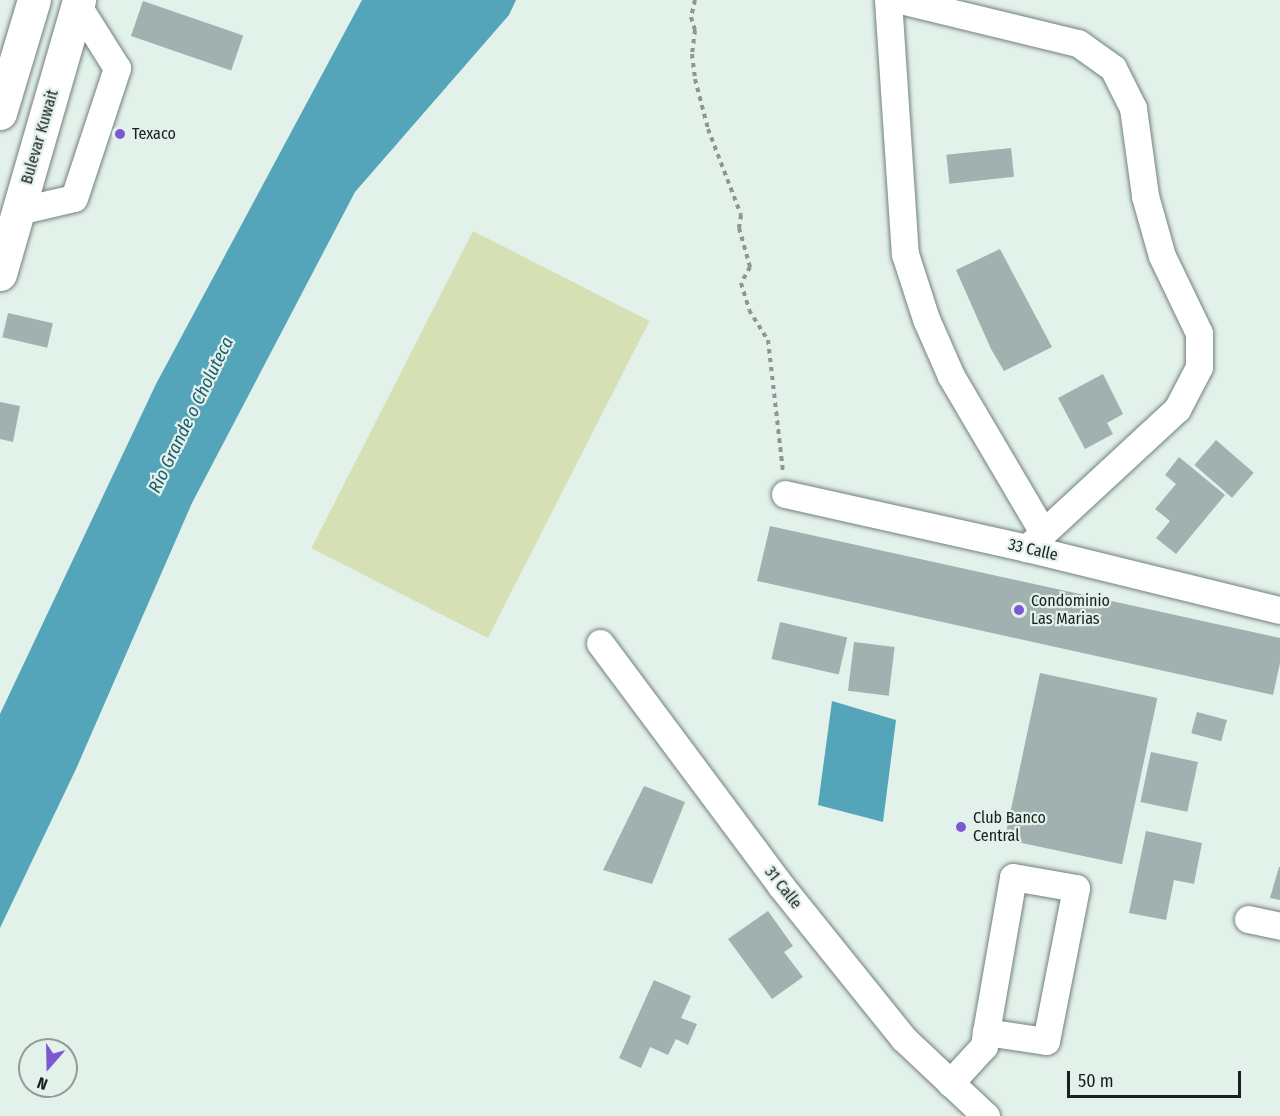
<!DOCTYPE html>
<meta charset="utf-8">
<style>
body{margin:0}
#map{position:relative;width:1280px;height:1116px;overflow:hidden;background:#e2f1ea;font-family:"Fira Sans Condensed",sans-serif}
div>[style]{position:absolute}
.green>*{inset:0;background:#d7e0b5;transform-origin:0 0}
.water>*{inset:0;background:#55a5ba}
.building>*{inset:0;background:#a1b1b0;transform-origin:0 0}
.path>*{height:4px;margin-top:-2px;transform-origin:0;background:repeating-linear-gradient(90deg,#8c9792 0 4.5px,transparent 0 9px)}
.roads{filter:drop-shadow(0 0 2px #74817b) drop-shadow(0 0 2px #74817b)}
.minor>*{height:27px;margin:-13.5px;padding:0 13.5px;transform-origin:13.5px;border-radius:13.5px;background:#fff}
.major>*{height:33px;margin:-16.5px;padding:0 16.5px;transform-origin:16.5px;border-radius:16.5px;background:#fff}
.dots>*{width:16px;height:16px;translate:-50% -50%;box-sizing:border-box;border:3px solid #e2f1ea;border-radius:50%}
span{translate:-50% -50%;white-space:nowrap;text-align:center;line-height:1.15;-webkit-text-stroke:4.5px #e2f1ea;paint-order:stroke}
.poi-label{font-size:16px;color:#191f1c}
.left{translate:0 -50%;text-align:left}
.street-label{font-size:16px;color:#191f1c}
.water-label{font-size:18px;color:#1a5b6b;font-style:italic}
.north{position:absolute;left:18px;top:1038px;width:60px;height:60px;box-sizing:border-box;background:#e2f1ea;border:2px solid #929d98;border-radius:50%;rotate:200deg;font-size:16px;font-weight:700;line-height:24px;text-align:center;color:#191f1c}
.north::after{content:'';display:block;margin:auto;width:21px;height:27px;background:#7c59d3;clip-path:polygon(50% 0,100% 100%,50% 72%,0 100%)}
.scale{position:absolute;left:1067px;top:1071px;width:174px;height:27px;box-sizing:border-box;border:3px solid #191f1c;border-top:0;padding-left:8px;font-size:18px;line-height:21px;white-space:nowrap;color:#191f1c;-webkit-text-stroke:4px #e2f1ea;paint-order:stroke}
</style>
<div id="map">
<div class="green">
<div style="left:473px;top:231px;width:198px;height:356px;rotate:27deg"></div>
</div>
<div class="water">
<div style="clip-path:polygon(362px 0,516px 0,509px 15px,355px 192px,192px 503px,76px 769px,0 928px,0 714px,156px 384px)"></div>
<div style="clip-path:polygon(832px 701px,896px 720px,883px 822px,818px 805px)"></div>
</div>
<div class="building">
<div style="left:143px;top:1px;width:106px;height:37px;rotate:19deg"></div>
<div style="left:1011px;top:148px;width:29px;height:65px;rotate:84deg"></div>
<div style="clip-path:polygon(1000px 249px,1052px 347px,1004px 371px,991px 349px,956px 270px)"></div>
<div style="left:8px;top:313px;width:46px;height:25px;rotate:13deg"></div>
<div style="clip-path:polygon(1103px 374px,1123px 414px,1107px 423px,1113px 434px,1085px 449px,1058px 398px)"></div>
<div style="clip-path:polygon(0 402px,20px 406px,13px 442px,0 439px)"></div>
<div style="left:1216px;top:440px;width:50px;height:33px;rotate:41deg"></div>
<div style="clip-path:polygon(1179px 457px,1225px 495px,1176px 554px,1156px 538px,1170px 521px,1155px 509px,1176px 484px,1165px 475px)"></div>
<div style="clip-path:polygon(770px 526px,1280px 638px,1280px 663px,1273px 695px,757px 581px)"></div>
<div style="left:780px;top:622px;width:69px;height:38px;rotate:13deg"></div>
<div style="left:854px;top:642px;width:41px;height:49px;rotate:7deg"></div>
<div style="left:1040px;top:673px;width:120px;height:170px;rotate:12deg"></div>
<div style="left:1197px;top:712px;width:31px;height:22px;rotate:15deg"></div>
<div style="left:1151px;top:752px;width:48px;height:51px;rotate:12deg"></div>
<div style="clip-path:polygon(644px 786px,685px 802px,652px 884px,603px 870px)"></div>
<div style="clip-path:polygon(1146px 831px,1202px 843px,1194px 884px,1174px 880px,1166px 920px,1129px 913px)"></div>
<div style="clip-path:polygon(1279px 867px,1280px 867px,1280px 900px,1270px 898px)"></div>
<div style="clip-path:polygon(768px 911px,793px 946px,784px 952px,803px 977px,772px 999px,728px 939px)"></div>
<div style="clip-path:polygon(654px 980px,691px 996px,681px 1018px,697px 1024px,688px 1045px,676px 1039px,668px 1055px,650px 1047px,641px 1068px,619px 1058px)"></div>
</div>
<div class="path">
<div style="left:695px;top:0;width:17px;rotate:103deg"></div>
<div style="left:691px;top:17px;width:14px;rotate:73deg"></div>
<div style="left:695px;top:30px;width:24px;rotate:97deg"></div>
<div style="left:692px;top:54px;width:25px;rotate:83deg"></div>
<div style="left:695px;top:79px;width:52px;rotate:75.4deg"></div>
<div style="left:708px;top:129px;width:92px;rotate:69deg"></div>
<div style="left:741px;top:215px;width:13px;rotate:99deg"></div>
<div style="left:739px;top:228px;width:41px;rotate:74.2deg"></div>
<div style="left:750px;top:267px;width:18px;rotate:119deg"></div>
<div style="left:741px;top:283px;width:28px;rotate:73deg"></div>
<div style="left:749px;top:310px;width:36px;rotate:58deg"></div>
<div style="left:768px;top:340px;width:133px;rotate:83.5deg"></div>
</div>
<div class="roads">
<div class="minor">
<div style="left:888px;top:0;width:255px;rotate:86.2deg"></div>
<div style="left:905px;top:254px;width:68px;rotate:72.1deg"></div>
<div style="left:926px;top:319px;width:62px;rotate:66.3deg"></div>
<div style="left:951px;top:376px;width:181px;rotate:59.5deg"></div>
<div style="left:900px;top:0;width:183px;rotate:13.6deg"></div>
<div style="left:1078px;top:43px;width:43px;rotate:35.5deg"></div>
<div style="left:1113px;top:68px;width:45px;rotate:63.4deg"></div>
<div style="left:1133px;top:108px;width:89px;rotate:82.2deg"></div>
<div style="left:1145px;top:196px;width:62px;rotate:74.2deg"></div>
<div style="left:1162px;top:256px;width:85px;rotate:64.3deg"></div>
<div style="left:1199px;top:333px;width:34px;rotate:90deg"></div>
<div style="left:1199px;top:367px;width:47px;rotate:117.6deg"></div>
<div style="left:1177px;top:409px;width:205px;rotate:137.2deg"></div>
<div style="left:18px;top:211px;width:57px;rotate:-13.1deg"></div>
<div style="left:74px;top:198px;width:137px;rotate:-71.7deg"></div>
<div style="left:117px;top:68px;width:73px;rotate:-122.2deg"></div>
<div style="left:785px;top:494px;width:248px;rotate:12.6deg"></div>
<div style="left:1027px;top:548px;width:260px;rotate:13.8deg"></div>
<div style="left:600px;top:643px;width:303px;rotate:53.3deg"></div>
<div style="left:781px;top:886px;width:195px;rotate:51.2deg"></div>
<div style="left:903px;top:1038px;width:114px;rotate:43.2deg"></div>
<div style="left:1248px;top:919px;width:33px;rotate:12deg"></div>
<div style="left:950px;top:1083px;width:50px;rotate:-47.4deg"></div>
<div style="left:984px;top:1046px;width:14px;rotate:-82deg"></div>
<div style="left:986px;top:1032px;width:157px;rotate:-80.1deg"></div>
<div style="left:1013px;top:877px;width:64px;rotate:9.9deg"></div>
<div style="left:1076px;top:888px;width:156px;rotate:101.1deg"></div>
<div style="left:1046px;top:1041px;width:61px;rotate:-171.5deg"></div>
</div>
<div class="major">
<div style="left:0;top:113px;width:118px;rotate:-73.3deg"></div>
<div style="left:0;top:274px;width:285px;rotate:-73.9deg"></div>
</div>
</div>
<div class="dots">
<div style="left:120px;top:134px;background:#7c59d3"></div>
<div style="left:1019px;top:610px;background:#7c59d3"></div>
<div style="left:961px;top:827px;background:#7c59d3"></div>
</div>
<div class="poi-label">
<span class="left" style="left:132px;top:134px">Texaco</span>
<span class="left" style="left:1031px;top:610px">Condominio<br>Las Marias</span>
<span class="left" style="left:973px;top:827px">Club Banco<br>Central</span>
</div>
<div class="street-label">
<span style="left:40px;top:137px;rotate:-74deg">Bulevar Kuwait</span>
<span style="left:1033px;top:550px;rotate:13deg">33 Calle</span>
<span style="left:783px;top:888px;rotate:52deg">31 Calle</span>
</div>
<div class="water-label">
<span style="left:191px;top:415px;rotate:-64deg">Río Grande o Choluteca</span>
</div>
<div class="north">N</div>
<div class="scale">50 m</div>
</div>
